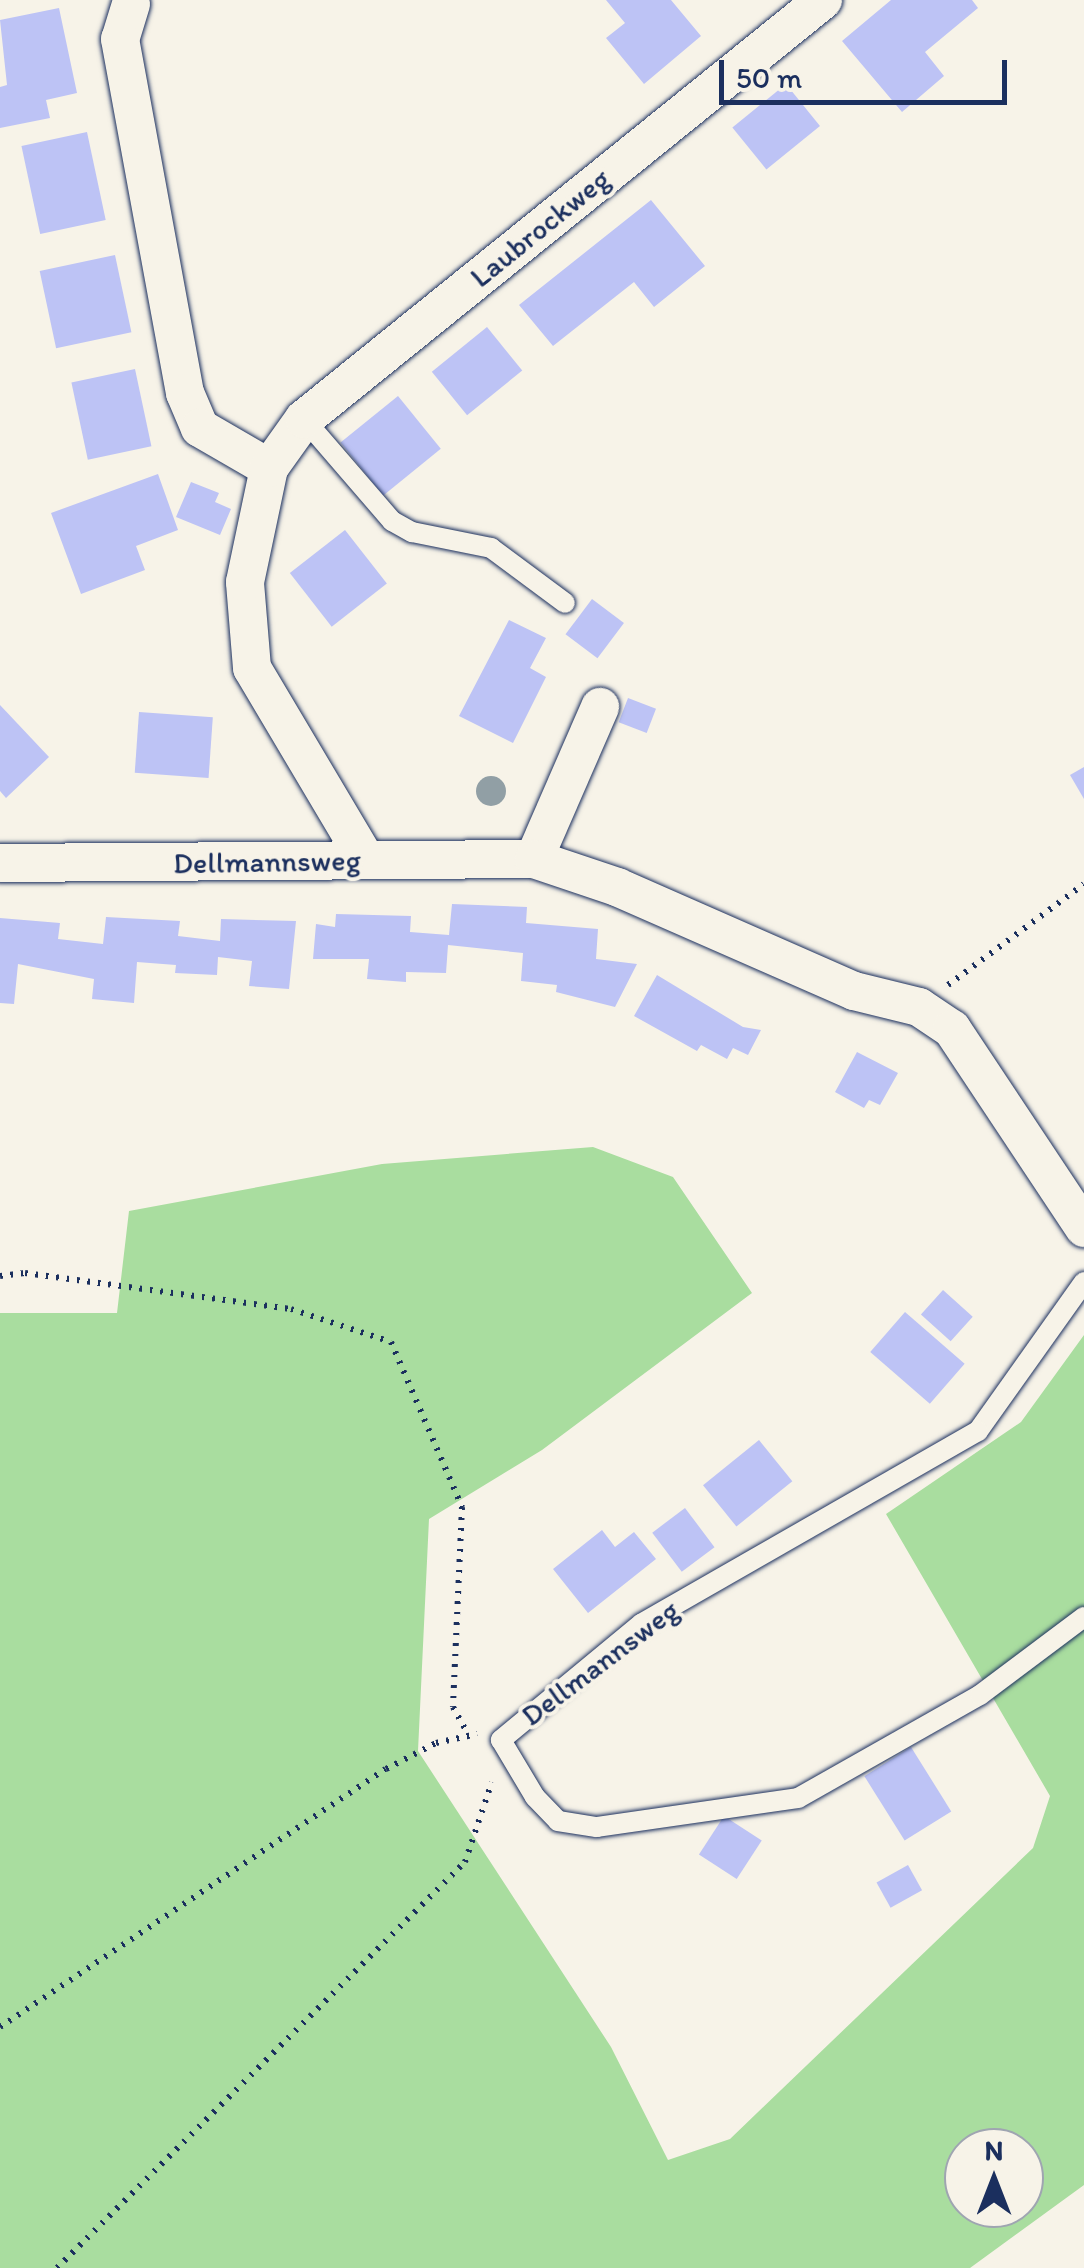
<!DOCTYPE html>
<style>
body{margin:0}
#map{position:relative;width:1084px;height:2268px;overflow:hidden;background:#f7f3e8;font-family:Itim,sans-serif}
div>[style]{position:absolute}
.green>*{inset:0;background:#a9dd9f}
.building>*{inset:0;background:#bdc3f5;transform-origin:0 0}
.path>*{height:6px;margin-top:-3px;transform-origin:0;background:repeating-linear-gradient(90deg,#1b2f5e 0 2.5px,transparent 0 10.5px)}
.roads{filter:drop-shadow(0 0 2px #1b2f5e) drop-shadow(0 0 2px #1b2f5e)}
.lane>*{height:20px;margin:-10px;padding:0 10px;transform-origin:10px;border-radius:10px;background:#f7f3e8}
.street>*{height:38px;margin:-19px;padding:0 19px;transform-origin:19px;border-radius:19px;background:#f7f3e8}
.trees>*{width:30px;height:30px;margin:-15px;border-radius:50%;background:#919fa5}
span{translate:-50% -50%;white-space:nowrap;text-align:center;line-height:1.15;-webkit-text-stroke:8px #f7f3e8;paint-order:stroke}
.street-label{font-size:30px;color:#1b2f5e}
.north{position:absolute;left:944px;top:2128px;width:100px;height:100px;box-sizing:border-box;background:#f7f3e8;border:2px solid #9fa5b1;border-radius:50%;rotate:0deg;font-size:28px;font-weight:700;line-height:40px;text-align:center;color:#1b2f5e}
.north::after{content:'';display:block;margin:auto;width:35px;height:45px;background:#1b2f5e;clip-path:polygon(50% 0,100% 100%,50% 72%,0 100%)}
.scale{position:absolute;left:719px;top:60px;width:288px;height:45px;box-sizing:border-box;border:5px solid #1b2f5e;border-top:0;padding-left:12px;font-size:30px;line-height:35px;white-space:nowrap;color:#1b2f5e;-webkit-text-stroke:8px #f7f3e8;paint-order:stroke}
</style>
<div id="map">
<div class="green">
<div style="clip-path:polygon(evenodd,593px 1147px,673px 1177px,752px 1293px,542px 1450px,429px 1519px,418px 1751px,611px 2047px,668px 2160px,730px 2139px,1033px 1848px,1050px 1796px,886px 1514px,1021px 1422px,1084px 1335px,1084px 2185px,970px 2268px,0 2268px,0 1313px,117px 1313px,129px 1211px,382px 1164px,593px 1147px,964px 2148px,1024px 2148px,1024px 2208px,964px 2208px,964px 2148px)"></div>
</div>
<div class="building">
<div style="clip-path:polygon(606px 0,671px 0,701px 36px,644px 84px,606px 38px,625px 23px)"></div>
<div style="clip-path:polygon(891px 0,972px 0,978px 8px,925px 52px,944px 76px,902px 112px,842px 41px)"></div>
<div style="clip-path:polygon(59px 8px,77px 93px,46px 100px,50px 118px,0 128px,0 87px,7px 85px,0 20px)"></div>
<div style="left:786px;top:84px;width:54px;height:69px;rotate:51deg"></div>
<div style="left:87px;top:132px;width:90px;height:67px;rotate:78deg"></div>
<div style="clip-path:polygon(651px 200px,705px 266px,654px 307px,634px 282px,553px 346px,519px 305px)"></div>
<div style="left:115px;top:255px;width:79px;height:77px;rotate:78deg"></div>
<div style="left:487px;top:327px;width:56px;height:71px;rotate:51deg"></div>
<div style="left:135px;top:369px;width:79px;height:65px;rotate:78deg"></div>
<div style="left:398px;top:396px;width:68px;height:74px;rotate:51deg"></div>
<div style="clip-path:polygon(158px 474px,178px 530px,136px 546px,145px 570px,81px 594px,51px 513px)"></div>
<div style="clip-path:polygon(191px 482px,219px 493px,215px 502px,231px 509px,220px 535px,176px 517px)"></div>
<div style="left:345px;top:530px;width:68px;height:70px;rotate:52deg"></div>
<div style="left:592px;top:599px;width:40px;height:44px;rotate:37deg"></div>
<div style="clip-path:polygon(509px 620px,546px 638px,530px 668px,546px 677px,513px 743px,459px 716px)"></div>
<div style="left:628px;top:698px;width:30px;height:26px;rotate:21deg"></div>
<div style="clip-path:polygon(0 705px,49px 757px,6px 798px,0 791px)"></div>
<div style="left:139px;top:712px;width:74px;height:61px;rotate:4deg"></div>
<div style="clip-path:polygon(1084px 767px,1084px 799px,1070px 775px)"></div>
<div style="clip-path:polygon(452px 904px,527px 907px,526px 923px,598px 929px,596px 959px,637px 964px,615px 1007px,556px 992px,557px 985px,521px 981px,523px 953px,448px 945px,446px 973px,406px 972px,406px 982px,367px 979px,369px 959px,313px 959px,316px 924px,335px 927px,336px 914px,411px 916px,410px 932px,449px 935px)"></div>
<div style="clip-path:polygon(106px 917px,180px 921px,178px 936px,220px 941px,221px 919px,296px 921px,289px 989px,249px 986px,252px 961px,218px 957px,217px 975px,175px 973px,176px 965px,137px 962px,134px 1003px,92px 999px,94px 979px,18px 964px,14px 1004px,0 1003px,0 918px,60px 923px,58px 939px,103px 944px)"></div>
<div style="clip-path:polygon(657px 975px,743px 1027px,761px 1030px,748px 1055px,733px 1048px,727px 1059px,701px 1045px,697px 1051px,634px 1016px)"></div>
<div style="clip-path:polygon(857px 1052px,898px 1073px,880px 1105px,869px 1100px,864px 1108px,835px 1092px)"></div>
<div style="left:943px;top:1290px;width:40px;height:33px;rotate:42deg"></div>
<div style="left:905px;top:1312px;width:79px;height:53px;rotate:41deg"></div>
<div style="left:759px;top:1440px;width:53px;height:72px;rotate:51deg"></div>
<div style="left:685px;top:1508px;width:49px;height:41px;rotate:53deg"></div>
<div style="clip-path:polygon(602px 1530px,615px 1547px,634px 1532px,656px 1559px,588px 1613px,553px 1569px)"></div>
<div style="left:911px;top:1747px;width:76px;height:55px;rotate:58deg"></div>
<div style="left:724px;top:1816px;width:45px;height:46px;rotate:33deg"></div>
<div style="left:908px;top:1865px;width:29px;height:36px;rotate:61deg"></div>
</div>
<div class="path">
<div style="left:948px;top:985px;width:169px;rotate:-36.6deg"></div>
<div style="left:0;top:1276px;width:25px;rotate:-7deg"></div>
<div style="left:25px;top:1273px;width:268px;rotate:7.7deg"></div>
<div style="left:291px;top:1309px;width:105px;rotate:18.3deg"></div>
<div style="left:391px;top:1342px;width:180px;rotate:66.7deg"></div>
<div style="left:462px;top:1507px;width:200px;rotate:92.6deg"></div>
<div style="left:453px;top:1707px;width:29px;rotate:61deg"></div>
<div style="left:0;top:2027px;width:464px;rotate:-33.8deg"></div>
<div style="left:386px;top:1769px;width:56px;rotate:-27.5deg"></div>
<div style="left:436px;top:1743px;width:42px;rotate:-12.4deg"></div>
<div style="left:57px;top:2268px;width:576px;rotate:-44.86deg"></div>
<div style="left:465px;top:1862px;width:84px;rotate:-71.4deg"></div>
</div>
<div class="roads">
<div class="lane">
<div style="left:304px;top:419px;width:135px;rotate:49.2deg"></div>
<div style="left:392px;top:521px;width:23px;rotate:29deg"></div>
<div style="left:412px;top:532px;width:81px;rotate:11.4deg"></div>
<div style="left:491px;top:548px;width:92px;rotate:36.6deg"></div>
<div style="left:1084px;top:1282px;width:183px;rotate:125.4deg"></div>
<div style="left:978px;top:1431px;width:388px;rotate:150.2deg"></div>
<div style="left:641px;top:1624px;width:182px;rotate:140.4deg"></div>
<div style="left:501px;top:1740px;width:66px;rotate:59.2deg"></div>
<div style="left:535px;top:1797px;width:33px;rotate:46deg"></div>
<div style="left:558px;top:1821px;width:39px;rotate:9deg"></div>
<div style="left:597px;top:1827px;width:203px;rotate:-8.2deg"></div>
<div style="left:798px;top:1798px;width:209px;rotate:-29.5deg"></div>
<div style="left:980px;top:1695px;width:130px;rotate:-36.9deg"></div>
</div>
<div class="street">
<div style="left:131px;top:4px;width:37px;rotate:107deg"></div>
<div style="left:120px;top:39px;width:360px;rotate:79.6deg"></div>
<div style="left:185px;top:393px;width:38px;rotate:67deg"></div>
<div style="left:200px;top:428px;width:80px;rotate:30.1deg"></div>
<div style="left:534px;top:859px;width:166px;rotate:-66.5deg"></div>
<div style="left:366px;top:860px;width:223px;rotate:-120.7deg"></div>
<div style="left:252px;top:668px;width:86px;rotate:-94.7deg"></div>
<div style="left:245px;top:582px;width:116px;rotate:-78.1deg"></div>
<div style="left:269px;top:468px;width:60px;rotate:-54.5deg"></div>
<div style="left:304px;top:419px;width:667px;rotate:-38.91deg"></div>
<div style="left:0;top:863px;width:534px;rotate:-0.43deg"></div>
<div style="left:534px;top:859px;width:88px;rotate:18.6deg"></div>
<div style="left:617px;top:887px;width:259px;rotate:23.7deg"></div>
<div style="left:854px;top:991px;width:67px;rotate:13.8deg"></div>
<div style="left:919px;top:1007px;width:40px;rotate:34deg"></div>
<div style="left:952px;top:1029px;width:239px;rotate:56.4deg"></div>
</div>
</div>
<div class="trees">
<div style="left:491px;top:791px"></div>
</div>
<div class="street-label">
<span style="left:540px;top:228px;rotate:-39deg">Laubrockweg</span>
<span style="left:267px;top:862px;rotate:-1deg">Dellmannsweg</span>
<span style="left:600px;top:1663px;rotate:-37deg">Dellmannsweg</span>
</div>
<div class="north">N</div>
<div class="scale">50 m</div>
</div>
